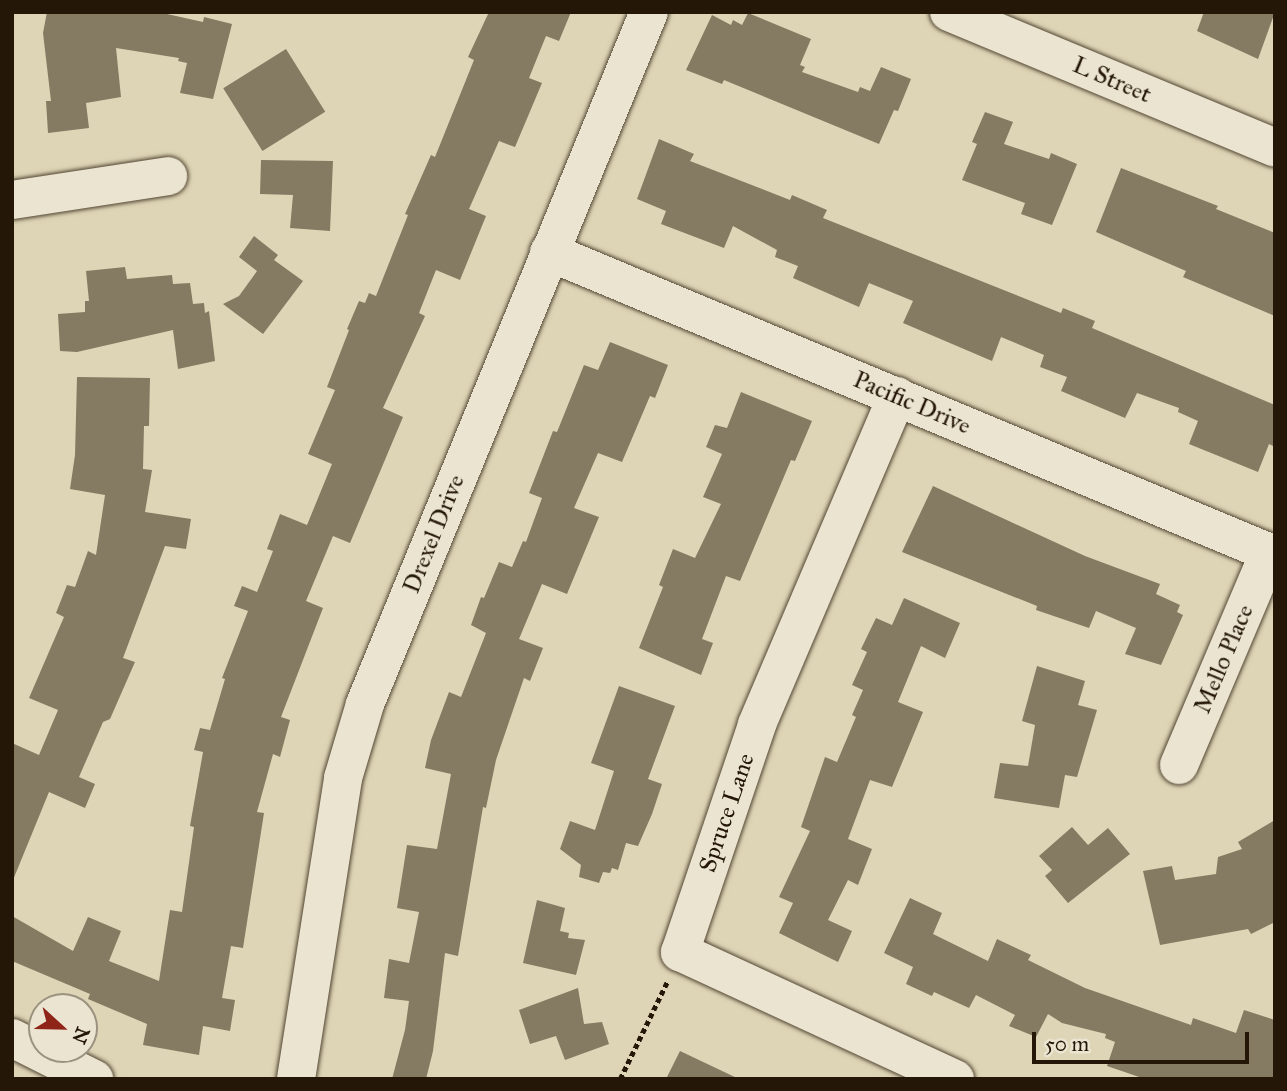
<!DOCTYPE html>
<style>
body{margin:0}
#map{position:relative;width:1287px;height:1091px;overflow:hidden;background:#ded5b6;font-family:"IM FELL Great Primer",serif}
div>[style]{position:absolute}
.building>*{inset:0;background:#857a62;transform-origin:0 0}
.path>*{height:4.5px;margin-top:-2.25px;transform-origin:0;background:repeating-linear-gradient(90deg,#251707 0 5px,transparent 0 8.5px)}
.roads{filter:drop-shadow(0 0 2px #534633) drop-shadow(0 0 2px #534633)}
.minor>*{height:38px;margin:-19px;padding:0 19px;transform-origin:19px;border-radius:19px;background:#eae4d0}
span{translate:-50% -50%;white-space:nowrap;text-align:center;line-height:1.15;-webkit-text-stroke:7px #eae4d0;paint-order:stroke}
.street-label{font-size:24px;color:#251707}
.frame{position:absolute;inset:0;border:14px solid #251707;pointer-events:none}
.north{position:absolute;left:28px;top:993px;width:70px;height:70px;box-sizing:border-box;background:#eae4d0;border:2px solid #9b9280;border-radius:50%;rotate:112deg;font-size:19px;font-weight:700;line-height:28px;text-align:center;color:#251707}
.north::after{content:'';display:block;margin:auto;width:24px;height:32px;background:#8f2418;clip-path:polygon(50% 0,100% 100%,50% 72%,0 100%)}
.scale{position:absolute;left:1032px;top:1032px;width:217px;height:32px;box-sizing:border-box;border:4px solid #251707;border-top:0;padding-left:9px;font-size:21px;line-height:24px;white-space:nowrap;color:#251707;-webkit-text-stroke:5px #eae4d0;paint-order:stroke}
</style>
<div id="map">
<div class="building">
<div style="clip-path:polygon(47px 12px,158px 12px,203px 22px,204px 17px,232px 24px,213px 99px,180px 93px,187px 63px,178px 61px,179px 58px,116px 48px,121px 97px,86px 103px,89px 128px,48px 133px,46px 101px,51px 101px,43px 33px)"></div>
<div style="clip-path:polygon(489px 12px,571px 12px,559px 41px,546px 36px,529px 78px,542px 83px,515px 147px,499px 141px,469px 209px,486px 216px,460px 280px,436px 270px,419px 313px,425px 316px,383px 408px,403px 417px,350px 543px,333px 536px,306px 601px,323px 608px,281px 717px,290px 720px,280px 757px,273px 754px,257px 812px,264px 813px,243px 948px,231px 946px,222px 998px,235px 1000px,230px 1031px,203px 1026px,199px 1055px,143px 1045px,147px 1024px,88px 999px,90px 994px,12px 961px,12px 916px,73px 951px,88px 917px,121px 931px,109px 961px,159px 981px,170px 910px,182px 912px,194px 827px,190px 826px,203px 752px,194px 750px,200px 728px,210px 730px,225px 679px,222px 678px,248px 611px,234px 606px,242px 586px,257px 592px,273px 551px,267px 549px,280px 514px,307px 525px,332px 464px,308px 454px,335px 390px,327px 387px,349px 330px,347px 329px,359px 301px,365px 303px,369px 293px,376px 296px,408px 215px,405px 214px,431px 155px,435px 157px,474px 60px,468px 57px)"></div>
<div style="clip-path:polygon(1204px 12px,1275px 12px,1258px 59px,1197px 31px)"></div>
<div style="clip-path:polygon(748px 13px,811px 39px,800px 65px,805px 67px,802px 72px,858px 92px,860px 87px,870px 91px,881px 67px,911px 79px,898px 111px,894px 110px,879px 144px,724px 80px,722px 84px,686px 70px,712px 15px,731px 25px,733px 20px,742px 25px)"></div>
<div style="left:286px;top:49px;width:74px;height:74px;rotate:58deg"></div>
<div style="clip-path:polygon(985px 112px,1013px 122px,1004px 144px,1049px 159px,1051px 153px,1077px 164px,1052px 225px,1021px 214px,1025px 203px,962px 180px,977px 144px,972px 142px)"></div>
<div style="clip-path:polygon(659px 139px,694px 154px,690px 161px,790px 200px,792px 195px,827px 210px,823px 218px,1061px 313px,1063px 308px,1095px 321px,1092px 328px,1275px 405px,1275px 447px,1269px 444px,1258px 472px,1189px 444px,1198px 421px,1178px 412px,1179px 408px,1137px 393px,1125px 418px,1061px 391px,1067px 377px,1040px 367px,1044px 355px,1001px 337px,992px 361px,903px 323px,913px 301px,869px 283px,859px 307px,793px 278px,798px 266px,775px 257px,777px 250px,733px 226px,724px 248px,661px 224px,666px 211px,637px 199px)"></div>
<div style="clip-path:polygon(261px 160px,333px 161px,330px 231px,290px 228px,293px 195px,260px 194px)"></div>
<div style="clip-path:polygon(1121px 168px,1218px 206px,1216px 209px,1275px 233px,1275px 316px,1183px 277px,1186px 271px,1096px 232px)"></div>
<div style="clip-path:polygon(254px 236px,278px 255px,274px 260px,303px 281px,263px 334px,223px 304px,239px 296px,257px 271px,239px 257px)"></div>
<div style="clip-path:polygon(125px 267px,127px 279px,172px 275px,173px 284px,190px 283px,193px 304px,204px 303px,205px 313px,209px 311px,215px 361px,178px 369px,173px 330px,77px 352px,60px 351px,58px 314px,85px 312px,85px 301px,89px 301px,86px 271px)"></div>
<div style="clip-path:polygon(610px 342px,668px 365px,655px 398px,650px 396px,622px 462px,598px 453px,574px 508px,599px 517px,567px 594px,542px 584px,519px 639px,543px 648px,530px 681px,524px 678px,496px 760px,486px 808px,483px 807px,458px 956px,445px 953px,433px 1051px,426px 1079px,392px 1079px,405px 1030px,409px 1001px,384px 998px,389px 959px,409px 963px,419px 912px,397px 908px,407px 845px,437px 849px,451px 774px,425px 768px,431px 740px,449px 692px,461px 697px,486px 633px,471px 625px,481px 597px,484px 598px,499px 562px,512px 567px,523px 541px,526px 542px,542px 498px,529px 493px,553px 431px,557px 432px,584px 365px,598px 370px)"></div>
<div style="clip-path:polygon(77px 377px,150px 378px,149px 426px,144px 426px,143px 469px,152px 470px,145px 512px,191px 519px,186px 549px,165px 546px,123px 658px,135px 662px,110px 719px,103px 722px,79px 777px,95px 784px,85px 808px,49px 792px,13px 880px,12px 743px,39px 755px,58px 710px,29px 698px,64px 617px,56px 613px,67px 585px,75px 587px,88px 551px,96px 555px,105px 495px,70px 489px,75px 455px)"></div>
<div style="clip-path:polygon(741px 392px,812px 421px,795px 461px,791px 460px,740px 581px,726px 576px,702px 639px,713px 643px,701px 675px,639px 648px,663px 587px,659px 585px,673px 549px,695px 558px,721px 504px,703px 497px,722px 454px,706px 447px,715px 425px,727px 428px)"></div>
<div style="clip-path:polygon(933px 486px,1085px 556px,1160px 584px,1156px 594px,1180px 605px,1177px 612px,1183px 615px,1161px 665px,1125px 654px,1136px 628px,1096px 611px,1089px 628px,1036px 610px,1037px 606px,902px 552px)"></div>
<div style="clip-path:polygon(904px 598px,960px 623px,945px 658px,921px 646px,898px 702px,923px 712px,892px 787px,870px 780px,848px 839px,872px 849px,858px 885px,848px 880px,828px 920px,852px 931px,838px 962px,779px 933px,793px 903px,779px 897px,810px 831px,801px 827px,825px 757px,837px 762px,856px 717px,852px 715px,863px 690px,852px 685px,867px 652px,861px 649px,876px 618px,892px 625px)"></div>
<div style="clip-path:polygon(1037px 666px,1085px 681px,1078px 705px,1097px 710px,1077px 777px,1065px 775px,1059px 808px,994px 798px,1000px 763px,1028px 766px,1035px 725px,1022px 721px)"></div>
<div style="clip-path:polygon(619px 686px,675px 706px,648px 779px,662px 784px,652px 814px,638px 846px,626px 843px,618px 870px,612px 868px,610px 873px,603px 872px,599px 883px,579px 877px,581px 865px,560px 849px,570px 821px,595px 830px,614px 771px,591px 763px)"></div>
<div style="clip-path:polygon(1275px 820px,1275px 922px,1251px 934px,1248px 929px,1160px 945px,1143px 871px,1172px 866px,1175px 880px,1216px 874px,1218px 857px,1242px 849px,1238px 842px)"></div>
<div style="clip-path:polygon(1072px 827px,1088px 845px,1108px 828px,1130px 854px,1068px 903px,1045px 876px,1052px 870px,1039px 856px)"></div>
<div style="clip-path:polygon(910px 898px,942px 913px,933px 934px,988px 961px,997px 939px,1031px 955px,1028px 960px,1085px 988px,1191px 1025px,1193px 1018px,1236px 1033px,1244px 1010px,1275px 1020px,1275px 1079px,1145px 1079px,1107px 1066px,1115px 1042px,1105px 1038px,1106px 1034px,1062px 1023px,1048px 1014px,1036px 1037px,1009px 1026px,1015px 1015px,976px 995px,969px 1008px,934px 992px,932px 996px,906px 984px,913px 967px,884px 953px)"></div>
<div style="clip-path:polygon(537px 900px,565px 908px,560px 931px,569px 933px,568px 938px,585px 940px,576px 975px,523px 963px)"></div>
<div style="clip-path:polygon(578px 988px,584px 1024px,602px 1022px,609px 1044px,565px 1060px,556px 1036px,530px 1044px,519px 1010px)"></div>
<div style="clip-path:polygon(680px 1051px,739px 1079px,666px 1079px)"></div>
</div>
<div class="path">
<div style="left:620px;top:1079px;width:108px;rotate:-64.1deg"></div>
</div>
<div class="roads">
<div class="minor">
<div style="left:949px;top:12px;width:353px;rotate:22.6deg"></div>
<div style="left:12px;top:200px;width:158px;rotate:-8.7deg"></div>
<div style="left:549px;top:252px;width:787px;rotate:22.65deg"></div>
<div style="left:897px;top:396px;width:358px;rotate:113.1deg"></div>
<div style="left:757px;top:725px;width:240px;rotate:108.7deg"></div>
<div style="left:680px;top:952px;width:303px;rotate:24.8deg"></div>
<div style="left:1179px;top:765px;width:230px;rotate:-67deg"></div>
<div style="left:12px;top:1038px;width:92px;rotate:26.6deg"></div>
<div style="left:296px;top:1079px;width:305px;rotate:-81.1deg"></div>
<div style="left:343px;top:778px;width:77px;rotate:-73.4deg"></div>
<div style="left:365px;top:704px;width:748px;rotate:-67.69deg"></div>
</div>
</div>
<div class="street-label">
<span style="left:1112px;top:80px;rotate:23deg">L Street</span>
<span style="left:912px;top:403px;rotate:23deg">Pacific Drive</span>
<span style="left:434px;top:534px;rotate:-68deg">Drexel Drive</span>
<span style="left:1224px;top:659px;rotate:-67deg">Mello Place</span>
<span style="left:727px;top:813px;rotate:-71deg">Spruce Lane</span>
</div>
<div class="frame"></div>
<div class="north">N</div>
<div class="scale">50 m</div>
</div>
